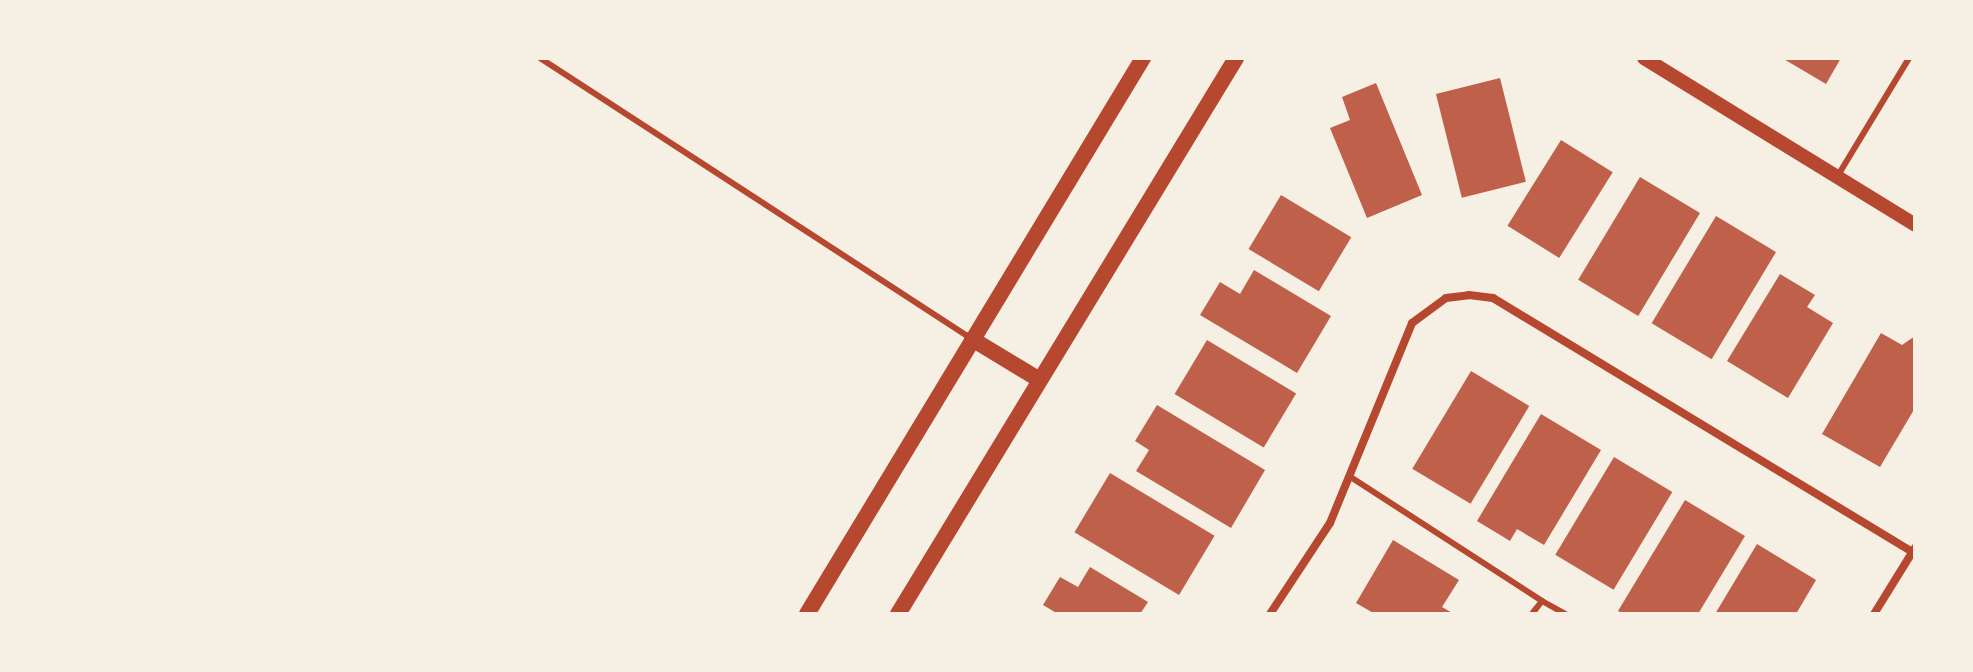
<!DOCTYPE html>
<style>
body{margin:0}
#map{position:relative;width:1973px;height:672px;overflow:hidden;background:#f6efe4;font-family:"Open Sans",sans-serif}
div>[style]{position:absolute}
.building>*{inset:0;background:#bf614a;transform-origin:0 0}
.service>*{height:6px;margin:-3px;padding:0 3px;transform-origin:3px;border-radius:3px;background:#b5482f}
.minor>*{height:8px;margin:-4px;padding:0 4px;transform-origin:4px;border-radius:4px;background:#b5482f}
.tertiary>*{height:14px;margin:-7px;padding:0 7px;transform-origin:7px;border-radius:7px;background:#b5482f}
.secondary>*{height:16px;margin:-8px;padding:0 8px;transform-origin:8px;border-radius:8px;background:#b5482f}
span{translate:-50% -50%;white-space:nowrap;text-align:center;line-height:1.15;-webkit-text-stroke:6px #f6efe4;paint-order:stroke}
.frame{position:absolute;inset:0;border:60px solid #f6efe4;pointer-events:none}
</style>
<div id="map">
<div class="building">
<div style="clip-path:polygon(1782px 58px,1841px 58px,1826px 84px)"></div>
<div style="left:1500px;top:78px;width:107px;height:66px;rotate:76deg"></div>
<div style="clip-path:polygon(1376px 83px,1422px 195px,1367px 218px,1330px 128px,1350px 120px,1342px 97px)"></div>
<div style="left:1561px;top:140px;width:61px;height:101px;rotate:32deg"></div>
<div style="left:1640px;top:177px;width:70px;height:120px;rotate:31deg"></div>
<div style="left:1281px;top:195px;width:82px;height:63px;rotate:31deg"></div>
<div style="left:1716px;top:216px;width:70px;height:125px;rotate:31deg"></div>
<div style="clip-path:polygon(1254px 270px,1331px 316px,1297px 373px,1200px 315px,1220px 282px,1240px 294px)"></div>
<div style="clip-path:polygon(1780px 274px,1815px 295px,1807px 307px,1833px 323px,1788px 398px,1727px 361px)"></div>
<div style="clip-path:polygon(1881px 333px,1902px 345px,1915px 336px,1915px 408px,1880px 467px,1822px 434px)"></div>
<div style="left:1207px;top:340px;width:104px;height:63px;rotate:31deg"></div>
<div style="left:1471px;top:371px;width:68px;height:114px;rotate:31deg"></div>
<div style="clip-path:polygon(1157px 405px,1265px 470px,1231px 528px,1136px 471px,1149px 450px,1135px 441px)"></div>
<div style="clip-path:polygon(1541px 414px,1601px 450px,1544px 545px,1517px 529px,1510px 541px,1477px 521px)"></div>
<div style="left:1614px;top:457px;width:68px;height:114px;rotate:31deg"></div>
<div style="left:1110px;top:473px;width:122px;height:69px;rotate:31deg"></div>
<div style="clip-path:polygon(1685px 500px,1745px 536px,1698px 614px,1623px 614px,1618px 611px)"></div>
<div style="clip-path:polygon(1393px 540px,1459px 580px,1442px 607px,1454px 614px,1375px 614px,1356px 603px)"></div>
<div style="clip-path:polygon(1757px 544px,1816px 580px,1796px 614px,1715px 614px)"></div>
<div style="clip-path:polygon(1090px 567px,1148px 602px,1140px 614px,1058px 614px,1043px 605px,1060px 577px,1078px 587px)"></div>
</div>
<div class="service">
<div style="left:540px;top:58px;width:512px;rotate:33.04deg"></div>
<div style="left:1837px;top:177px;width:139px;rotate:-58.8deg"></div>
<div style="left:1349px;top:476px;width:230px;rotate:32.9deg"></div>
<div style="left:1542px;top:601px;width:16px;rotate:128deg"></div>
<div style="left:1542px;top:601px;width:26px;rotate:29deg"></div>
</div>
<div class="minor">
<div style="left:1270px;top:614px;width:109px;rotate:-56.6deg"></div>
<div style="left:1330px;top:523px;width:216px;rotate:-67.7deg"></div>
<div style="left:1412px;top:323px;width:42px;rotate:-36.3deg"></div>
<div style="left:1446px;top:298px;width:23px;rotate:-7deg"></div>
<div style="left:1469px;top:295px;width:24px;rotate:7deg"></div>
<div style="left:1493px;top:298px;width:494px;rotate:31.2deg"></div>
<div style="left:1874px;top:614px;width:78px;rotate:-58.2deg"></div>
</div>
<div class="tertiary">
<div style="left:1644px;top:58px;width:318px;rotate:31.6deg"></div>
</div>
<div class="secondary">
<div style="left:972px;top:339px;width:77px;rotate:31.2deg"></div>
<div style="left:807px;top:614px;width:650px;rotate:-58.85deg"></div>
<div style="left:898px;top:614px;width:651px;rotate:-58.7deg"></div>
</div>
<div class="frame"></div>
</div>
